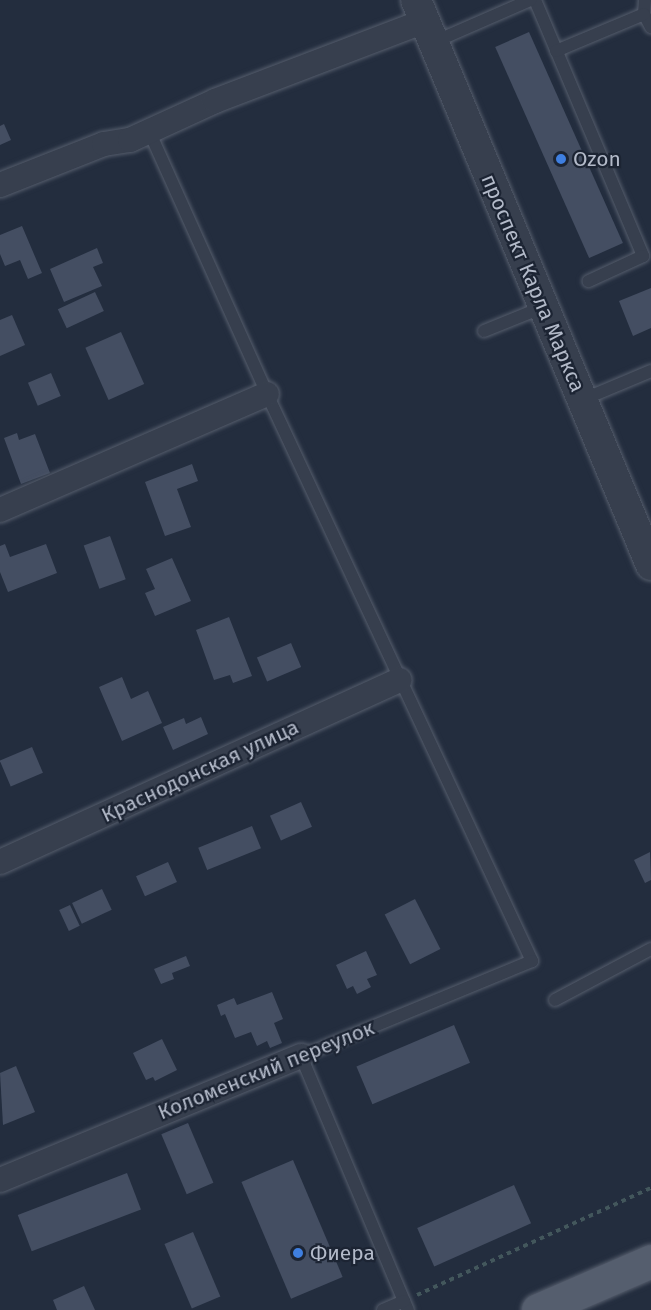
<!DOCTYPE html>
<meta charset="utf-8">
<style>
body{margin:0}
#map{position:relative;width:651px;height:1310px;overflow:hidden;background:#232d3e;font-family:"Fira Sans",sans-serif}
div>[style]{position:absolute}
.building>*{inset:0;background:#444e62;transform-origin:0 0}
.path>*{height:4px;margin-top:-2px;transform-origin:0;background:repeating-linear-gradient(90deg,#43575c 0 4.5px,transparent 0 9px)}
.roads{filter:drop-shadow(0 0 2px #555d6c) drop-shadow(0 0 2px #555d6c)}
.service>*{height:12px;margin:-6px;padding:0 6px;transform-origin:6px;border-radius:6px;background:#373f4e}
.minor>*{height:24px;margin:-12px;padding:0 12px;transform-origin:12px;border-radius:12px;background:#373f4e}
.tertiary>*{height:30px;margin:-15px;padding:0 15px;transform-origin:15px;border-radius:15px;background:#373f4e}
.primary>*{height:33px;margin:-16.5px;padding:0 16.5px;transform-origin:16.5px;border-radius:16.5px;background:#555e6e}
.dots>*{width:16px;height:16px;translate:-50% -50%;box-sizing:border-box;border:3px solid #1c2433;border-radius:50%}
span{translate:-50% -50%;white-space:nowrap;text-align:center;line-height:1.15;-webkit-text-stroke:4.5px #1c2433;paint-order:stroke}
.poi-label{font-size:21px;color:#b3bac9}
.left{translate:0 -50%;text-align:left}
.street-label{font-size:21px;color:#b3bac9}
</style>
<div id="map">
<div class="building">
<div style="left:529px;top:32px;width:231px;height:37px;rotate:66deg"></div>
<div style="clip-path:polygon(4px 124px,11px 140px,0 145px,0 126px)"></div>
<div style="clip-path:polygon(22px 226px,42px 273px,28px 279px,20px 260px,5px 266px,0 254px,0 235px)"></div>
<div style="clip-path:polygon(97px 248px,103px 263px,93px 267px,102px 286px,64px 302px,50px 269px)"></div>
<div style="clip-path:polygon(651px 288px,651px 328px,633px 336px,619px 301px)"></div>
<div style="left:95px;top:292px;width:21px;height:41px;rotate:65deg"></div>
<div style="clip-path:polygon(12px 315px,25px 345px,0 356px,0 320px)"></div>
<div style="left:121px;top:332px;width:57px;height:39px;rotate:66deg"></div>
<div style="left:51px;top:373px;width:25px;height:25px;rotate:67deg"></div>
<div style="clip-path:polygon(17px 433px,19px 440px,35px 434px,50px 473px,21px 484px,4px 438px)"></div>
<div style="clip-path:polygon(192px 464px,198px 481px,177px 489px,191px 527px,165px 536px,145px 482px)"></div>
<div style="left:110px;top:536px;width:46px;height:28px;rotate:70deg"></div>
<div style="clip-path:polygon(5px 544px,10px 557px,46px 544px,57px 573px,8px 592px,0 572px,0 546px)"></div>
<div style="clip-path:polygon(172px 558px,191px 601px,155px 616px,145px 593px,155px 589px,146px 569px)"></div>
<div style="clip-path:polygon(229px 617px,252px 676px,233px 683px,230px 675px,214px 680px,196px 630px)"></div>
<div style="left:291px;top:643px;width:26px;height:37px;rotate:67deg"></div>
<div style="clip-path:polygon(122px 677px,131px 699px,148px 691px,162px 723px,122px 741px,99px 687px)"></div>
<div style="clip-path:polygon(201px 717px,208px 734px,173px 750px,163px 727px,184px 718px,186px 724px)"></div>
<div style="left:32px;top:747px;width:28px;height:35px;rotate:67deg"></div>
<div style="left:301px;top:802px;width:27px;height:34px;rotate:66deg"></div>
<div style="left:252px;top:826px;width:24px;height:58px;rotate:68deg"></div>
<div style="clip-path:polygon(650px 852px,651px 880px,645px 883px,634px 860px)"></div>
<div style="left:168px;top:862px;width:22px;height:35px;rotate:66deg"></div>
<div style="left:102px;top:889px;width:23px;height:33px;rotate:65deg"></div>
<div style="left:415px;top:899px;width:56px;height:34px;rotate:63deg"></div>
<div style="left:70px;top:905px;width:23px;height:12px;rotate:65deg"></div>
<div style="clip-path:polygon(366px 951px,377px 975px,367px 979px,371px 987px,357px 994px,353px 986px,347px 989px,336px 965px)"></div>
<div style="clip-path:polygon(186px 956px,190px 966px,172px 973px,174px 979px,161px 984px,154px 969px)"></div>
<div style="clip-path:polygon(272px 992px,283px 1019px,274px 1023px,282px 1043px,270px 1048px,267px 1041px,257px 1046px,251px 1032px,235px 1038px,225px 1014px,221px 1016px,217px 1005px,234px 998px,237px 1005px)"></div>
<div style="left:454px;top:1025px;width:41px;height:106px;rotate:67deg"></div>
<div style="clip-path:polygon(162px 1039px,177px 1070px,155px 1081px,153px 1077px,146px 1080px,133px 1053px)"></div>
<div style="clip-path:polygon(16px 1066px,35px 1112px,3px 1125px,0 1073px)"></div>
<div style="left:188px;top:1123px;width:65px;height:29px;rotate:67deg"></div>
<div style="left:293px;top:1160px;width:127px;height:56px;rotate:67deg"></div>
<div style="left:127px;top:1173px;width:39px;height:117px;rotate:69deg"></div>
<div style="left:514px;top:1185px;width:42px;height:106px;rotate:66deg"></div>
<div style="left:193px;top:1232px;width:70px;height:31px;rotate:67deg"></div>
<div style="clip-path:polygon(84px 1286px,95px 1310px,57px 1310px,53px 1300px)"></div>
</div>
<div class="path">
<div style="left:417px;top:1295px;width:257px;rotate:-24.6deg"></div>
</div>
<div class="roads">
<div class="service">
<div style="left:535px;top:0;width:278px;rotate:67.1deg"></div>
<div style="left:643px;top:256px;width:60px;rotate:155.2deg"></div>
<div style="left:645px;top:0;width:14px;rotate:94deg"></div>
<div style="left:644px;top:14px;width:15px;rotate:62deg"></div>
<div style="left:434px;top:42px;width:105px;rotate:-23.6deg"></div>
<div style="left:556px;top:51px;width:95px;rotate:-22.8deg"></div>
<div style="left:149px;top:131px;width:288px;rotate:65.8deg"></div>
<div style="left:267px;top:394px;width:626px;rotate:64.95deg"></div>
<div style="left:532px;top:961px;width:250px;rotate:157.6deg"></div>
<div style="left:301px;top:1056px;width:276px;rotate:67.2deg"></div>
<div style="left:484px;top:331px;width:61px;rotate:-22deg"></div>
<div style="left:582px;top:400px;width:75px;rotate:-22.8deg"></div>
<div style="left:555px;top:1000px;width:109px;rotate:-28deg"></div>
<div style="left:383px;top:1310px;width:23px;rotate:-23deg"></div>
</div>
<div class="minor">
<div style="left:0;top:185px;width:112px;rotate:-21.5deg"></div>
<div style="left:104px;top:144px;width:26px;rotate:-9deg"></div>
<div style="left:130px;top:140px;width:94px;rotate:-24.6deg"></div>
<div style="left:215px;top:101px;width:225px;rotate:-20.9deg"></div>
<div style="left:0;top:510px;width:291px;rotate:-23.5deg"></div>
<div style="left:0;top:862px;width:439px;rotate:-24.5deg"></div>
<div style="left:0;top:1180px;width:326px;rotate:-22.4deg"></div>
</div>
<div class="tertiary">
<div style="left:416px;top:0;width:612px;rotate:67.42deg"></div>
</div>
<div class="primary">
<div style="left:538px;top:1310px;width:123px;rotate:-23.4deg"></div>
</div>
</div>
<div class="dots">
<div style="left:561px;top:159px;background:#3f7fe0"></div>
<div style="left:298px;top:1253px;background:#3f7fe0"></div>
</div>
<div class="poi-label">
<span class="left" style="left:573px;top:159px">Ozon</span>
<span class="left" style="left:310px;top:1253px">Фиера</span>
</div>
<div class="street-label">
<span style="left:533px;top:283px;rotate:67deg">проспект Карла Маркса</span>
<span style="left:200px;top:771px;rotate:-25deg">Краснодонская улица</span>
<span style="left:266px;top:1070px;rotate:-22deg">Коломенский переулок</span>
</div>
</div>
